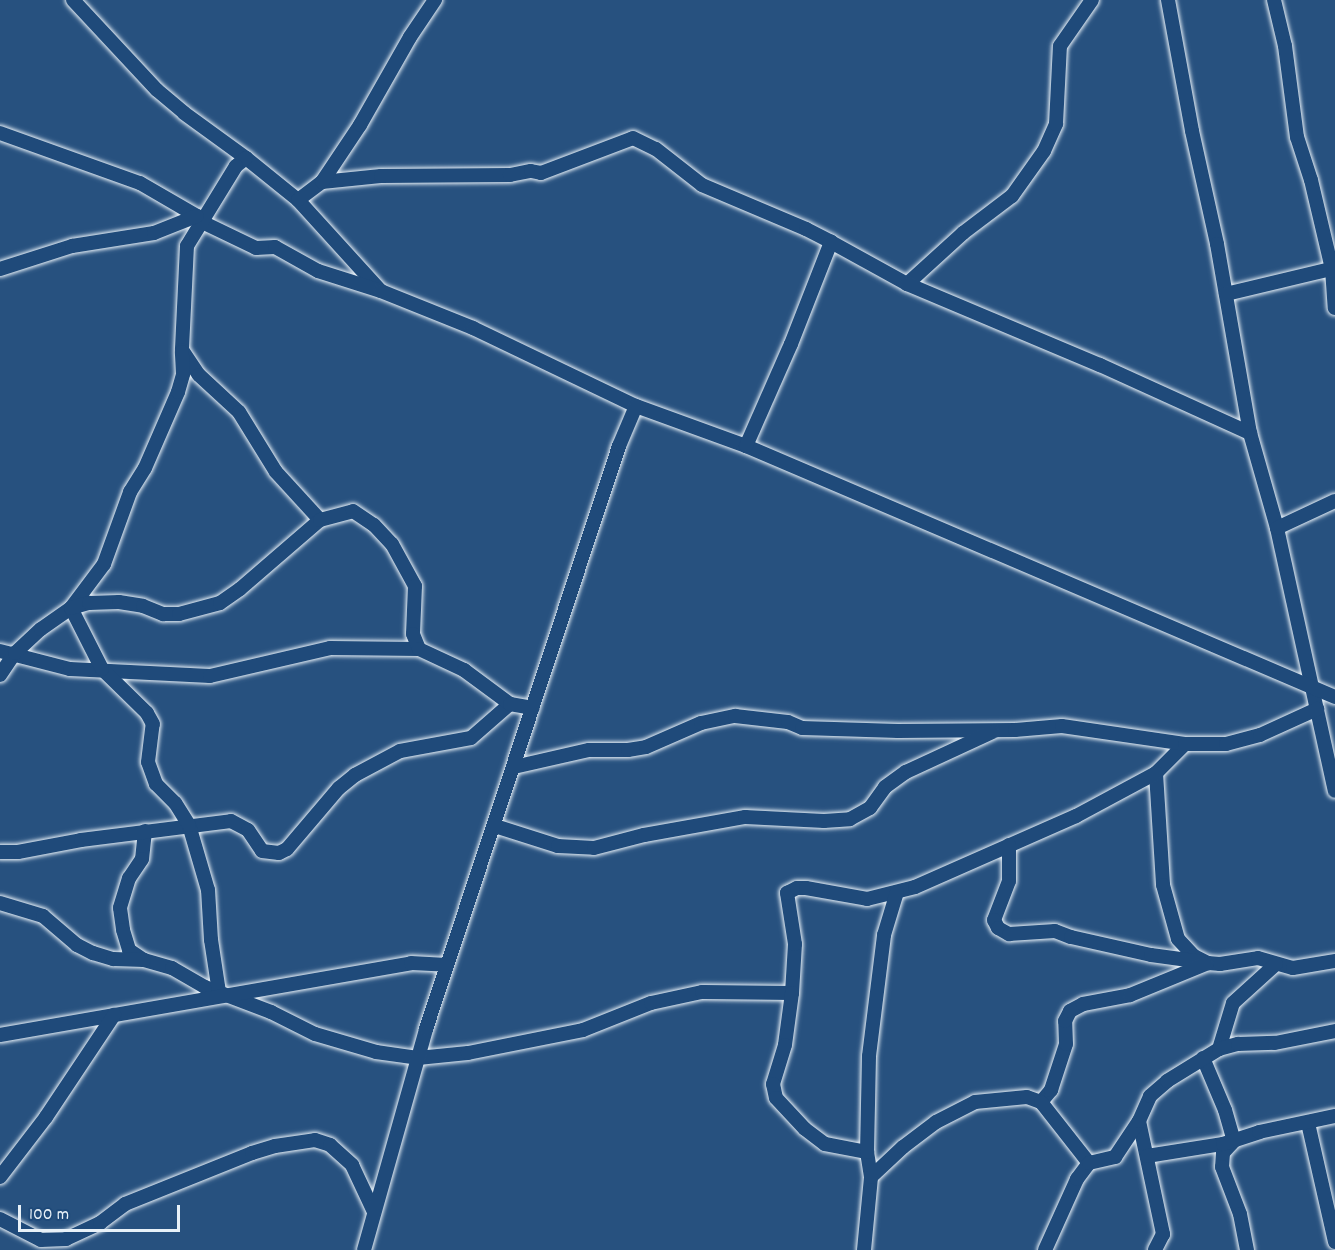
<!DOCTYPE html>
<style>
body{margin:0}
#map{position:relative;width:1335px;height:1250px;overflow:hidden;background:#27517f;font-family:Dekko,sans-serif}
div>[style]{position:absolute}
.roads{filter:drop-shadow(0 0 2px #e8f1f8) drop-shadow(0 0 2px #e8f1f8)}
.minor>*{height:14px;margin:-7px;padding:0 7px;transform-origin:7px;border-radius:7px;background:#1f4a7a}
span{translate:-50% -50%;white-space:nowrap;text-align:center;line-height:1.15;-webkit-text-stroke:4.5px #1f4a7a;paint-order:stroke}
.scale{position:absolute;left:18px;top:1205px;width:162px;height:27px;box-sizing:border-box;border:3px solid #e8f1f8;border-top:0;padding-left:8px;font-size:18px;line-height:21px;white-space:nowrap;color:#e8f1f8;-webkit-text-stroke:4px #1f4a7a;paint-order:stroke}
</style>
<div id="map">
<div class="roads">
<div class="minor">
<div style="left:73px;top:0;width:123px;rotate:47deg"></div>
<div style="left:157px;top:90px;width:35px;rotate:40deg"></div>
<div style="left:184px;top:113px;width:77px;rotate:36deg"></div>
<div style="left:246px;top:158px;width:67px;rotate:38.9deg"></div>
<div style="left:298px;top:200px;width:122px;rotate:47.7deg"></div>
<div style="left:1168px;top:0;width:133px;rotate:79.6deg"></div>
<div style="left:1192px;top:131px;width:116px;rotate:77.5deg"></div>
<div style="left:1217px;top:244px;width:192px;rotate:80.1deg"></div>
<div style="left:1250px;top:433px;width:99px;rotate:74.1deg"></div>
<div style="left:1277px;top:528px;width:269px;rotate:77.6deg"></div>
<div style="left:1274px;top:0;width:47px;rotate:76.6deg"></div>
<div style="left:1285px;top:46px;width:92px;rotate:82.5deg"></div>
<div style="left:1297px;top:137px;width:45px;rotate:72deg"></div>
<div style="left:1311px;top:180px;width:91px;rotate:76.7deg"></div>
<div style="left:1332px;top:269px;width:39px;rotate:86deg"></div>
<div style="left:0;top:133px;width:149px;rotate:19.7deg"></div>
<div style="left:140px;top:183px;width:66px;rotate:30.1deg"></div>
<div style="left:197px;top:216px;width:8px;rotate:50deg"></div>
<div style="left:202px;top:222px;width:60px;rotate:25.7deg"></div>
<div style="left:256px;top:248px;width:19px;rotate:-3deg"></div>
<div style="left:275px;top:247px;width:49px;rotate:29.2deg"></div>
<div style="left:318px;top:271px;width:66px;rotate:17.6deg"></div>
<div style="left:381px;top:291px;width:99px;rotate:21.9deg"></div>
<div style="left:473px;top:328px;width:181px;rotate:25.6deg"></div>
<div style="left:636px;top:406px;width:117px;rotate:20deg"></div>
<div style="left:746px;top:446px;width:640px;rotate:23.08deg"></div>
<div style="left:246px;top:158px;width:13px;rotate:141deg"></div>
<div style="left:236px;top:166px;width:94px;rotate:121.5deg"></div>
<div style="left:187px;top:246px;width:104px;rotate:92.8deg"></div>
<div style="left:182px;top:350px;width:30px;rotate:56deg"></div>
<div style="left:199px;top:375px;width:54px;rotate:42.8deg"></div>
<div style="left:239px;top:412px;width:70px;rotate:58.3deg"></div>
<div style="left:276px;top:472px;width:65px;rotate:47.5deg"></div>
<div style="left:322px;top:182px;width:59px;rotate:-5.8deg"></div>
<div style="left:381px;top:176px;width:129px;rotate:-0.4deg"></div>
<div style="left:510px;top:175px;width:21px;rotate:-11deg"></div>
<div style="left:531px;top:171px;width:10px;rotate:11deg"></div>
<div style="left:541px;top:173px;width:98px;rotate:-20.8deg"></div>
<div style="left:633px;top:138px;width:25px;rotate:26deg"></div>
<div style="left:656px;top:149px;width:58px;rotate:38deg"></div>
<div style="left:702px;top:185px;width:113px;rotate:22.9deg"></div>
<div style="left:806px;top:229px;width:28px;rotate:27deg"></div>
<div style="left:298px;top:200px;width:30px;rotate:-37deg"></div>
<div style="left:322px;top:182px;width:69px;rotate:-56.3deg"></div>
<div style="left:360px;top:125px;width:101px;rotate:-60.4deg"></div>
<div style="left:410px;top:37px;width:45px;rotate:-56deg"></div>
<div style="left:0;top:269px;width:76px;rotate:-17.7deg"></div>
<div style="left:72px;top:246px;width:83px;rotate:-9deg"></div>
<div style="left:154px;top:233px;width:46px;rotate:-21.6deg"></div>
<div style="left:907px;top:284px;width:76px;rotate:-42.3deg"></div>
<div style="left:963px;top:233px;width:61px;rotate:-37.1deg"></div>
<div style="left:1012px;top:196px;width:55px;rotate:-54.6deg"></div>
<div style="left:1044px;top:151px;width:30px;rotate:-66deg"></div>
<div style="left:1056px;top:124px;width:78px;rotate:-87.1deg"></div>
<div style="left:1060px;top:46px;width:56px;rotate:-55.2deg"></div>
<div style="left:1226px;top:294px;width:112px;rotate:-13.4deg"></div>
<div style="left:746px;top:446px;width:111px;rotate:-66.2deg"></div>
<div style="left:791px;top:344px;width:110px;rotate:-68.6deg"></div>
<div style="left:831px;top:242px;width:87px;rotate:28.9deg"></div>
<div style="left:907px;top:284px;width:209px;rotate:22.8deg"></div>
<div style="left:1100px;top:365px;width:165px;rotate:24.4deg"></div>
<div style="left:1277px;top:528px;width:64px;rotate:-25deg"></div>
<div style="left:0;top:651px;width:72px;rotate:14.4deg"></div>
<div style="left:70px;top:669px;width:140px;rotate:2.9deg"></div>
<div style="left:210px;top:676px;width:123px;rotate:-13.1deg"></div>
<div style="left:330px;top:648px;width:89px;rotate:0.6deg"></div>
<div style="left:0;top:675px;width:27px;rotate:-56deg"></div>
<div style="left:15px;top:653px;width:35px;rotate:-43deg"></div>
<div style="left:41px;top:629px;width:37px;rotate:-35deg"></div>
<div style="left:71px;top:608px;width:55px;rotate:-53.1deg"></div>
<div style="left:104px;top:564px;width:77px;rotate:-70.1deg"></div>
<div style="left:130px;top:492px;width:28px;rotate:-58deg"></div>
<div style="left:145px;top:468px;width:83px;rotate:-66.5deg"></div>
<div style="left:178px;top:392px;width:19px;rotate:-74deg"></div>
<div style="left:183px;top:374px;width:22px;rotate:-93deg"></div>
<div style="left:1185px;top:744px;width:41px;rotate:135deg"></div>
<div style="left:1156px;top:773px;width:112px;rotate:86.4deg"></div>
<div style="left:1163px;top:885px;width:56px;rotate:74.5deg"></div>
<div style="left:1178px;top:939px;width:23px;rotate:47deg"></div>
<div style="left:1194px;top:956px;width:16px;rotate:27deg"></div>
<div style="left:1208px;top:963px;width:12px;rotate:5deg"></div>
<div style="left:1220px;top:964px;width:38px;rotate:-9deg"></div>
<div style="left:1258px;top:958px;width:36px;rotate:16deg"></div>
<div style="left:1293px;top:968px;width:43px;rotate:-9.5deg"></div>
<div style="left:514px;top:767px;width:77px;rotate:-12.8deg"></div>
<div style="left:589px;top:750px;width:39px"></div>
<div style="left:628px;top:750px;width:18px;rotate:-9deg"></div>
<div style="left:646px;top:747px;width:60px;rotate:-23.6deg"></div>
<div style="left:701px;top:723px;width:35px;rotate:-12deg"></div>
<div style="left:735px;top:716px;width:53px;rotate:6.5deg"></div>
<div style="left:788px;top:722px;width:15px;rotate:23deg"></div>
<div style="left:802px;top:728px;width:96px;rotate:1.8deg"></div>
<div style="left:898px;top:731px;width:117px;rotate:-0.5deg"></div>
<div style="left:1015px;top:730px;width:47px;rotate:-4.9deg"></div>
<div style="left:1062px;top:726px;width:124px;rotate:8.3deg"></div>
<div style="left:1185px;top:744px;width:41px"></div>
<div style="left:1226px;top:744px;width:35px;rotate:-15deg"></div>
<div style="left:1260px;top:735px;width:63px;rotate:-24.5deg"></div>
<div style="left:495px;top:826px;width:66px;rotate:17.6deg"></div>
<div style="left:558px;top:846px;width:36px;rotate:3deg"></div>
<div style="left:594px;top:848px;width:52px;rotate:-14.6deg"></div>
<div style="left:644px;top:835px;width:103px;rotate:-10.1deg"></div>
<div style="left:745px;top:817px;width:79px;rotate:2.9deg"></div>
<div style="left:824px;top:821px;width:26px;rotate:-4deg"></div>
<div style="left:850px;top:819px;width:23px;rotate:-29deg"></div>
<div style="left:870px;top:808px;width:26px;rotate:-54deg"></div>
<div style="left:885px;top:787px;width:26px;rotate:-36deg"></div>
<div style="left:906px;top:772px;width:95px;rotate:-24.9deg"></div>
<div style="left:145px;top:831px;width:28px;rotate:96deg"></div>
<div style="left:142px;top:859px;width:23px;rotate:124deg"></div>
<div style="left:129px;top:878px;width:31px;rotate:107deg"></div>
<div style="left:120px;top:908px;width:22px;rotate:82deg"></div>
<div style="left:123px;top:930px;width:21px;rotate:73deg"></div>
<div style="left:129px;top:950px;width:18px;rotate:34deg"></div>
<div style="left:144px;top:960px;width:29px;rotate:16deg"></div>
<div style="left:172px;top:968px;width:38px;rotate:30deg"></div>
<div style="left:205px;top:987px;width:71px;rotate:20.7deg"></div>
<div style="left:271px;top:1012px;width:49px;rotate:26.6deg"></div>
<div style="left:315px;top:1034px;width:64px;rotate:16.4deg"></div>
<div style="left:376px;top:1052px;width:42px;rotate:8.1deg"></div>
<div style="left:418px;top:1058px;width:50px;rotate:-5.7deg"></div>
<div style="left:468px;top:1053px;width:117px;rotate:-11.3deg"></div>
<div style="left:583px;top:1030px;width:73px;rotate:-21.7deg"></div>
<div style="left:651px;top:1003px;width:52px;rotate:-12.2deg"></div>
<div style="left:702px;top:992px;width:90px;rotate:0.6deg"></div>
<div style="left:792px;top:993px;width:49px;rotate:-86.5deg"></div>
<div style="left:795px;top:944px;width:52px;rotate:-98.9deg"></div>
<div style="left:787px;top:893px;width:11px;rotate:-27deg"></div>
<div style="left:797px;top:888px;width:9px"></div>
<div style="left:806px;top:888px;width:62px;rotate:10.2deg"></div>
<div style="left:867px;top:899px;width:49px;rotate:-14deg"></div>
<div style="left:915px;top:887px;width:176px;rotate:-23.8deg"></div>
<div style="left:1076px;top:816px;width:91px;rotate:-28.3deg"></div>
<div style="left:1009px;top:845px;width:36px;rotate:90deg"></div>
<div style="left:1009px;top:881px;width:42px;rotate:111deg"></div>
<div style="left:994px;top:920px;width:9px;rotate:63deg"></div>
<div style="left:998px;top:928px;width:13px;rotate:29deg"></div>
<div style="left:1009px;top:934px;width:46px;rotate:-3.7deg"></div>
<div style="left:1055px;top:931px;width:17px;rotate:21deg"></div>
<div style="left:1071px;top:937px;width:82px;rotate:12.7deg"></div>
<div style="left:1151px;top:955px;width:52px;rotate:7.7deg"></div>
<div style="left:0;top:852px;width:18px"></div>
<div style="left:18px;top:852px;width:64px;rotate:-10.8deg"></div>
<div style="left:81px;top:840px;width:151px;rotate:-7.2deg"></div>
<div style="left:231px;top:821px;width:19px;rotate:28deg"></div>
<div style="left:248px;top:830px;width:25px;rotate:56deg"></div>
<div style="left:262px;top:851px;width:17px;rotate:7deg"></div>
<div style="left:279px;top:853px;width:9px;rotate:-27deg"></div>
<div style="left:287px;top:849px;width:80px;rotate:-49.6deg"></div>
<div style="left:339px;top:788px;width:21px;rotate:-39deg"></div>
<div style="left:355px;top:775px;width:51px;rotate:-28.1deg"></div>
<div style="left:400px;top:751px;width:72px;rotate:-10.4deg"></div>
<div style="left:471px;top:738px;width:52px;rotate:-41.1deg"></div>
<div style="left:0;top:903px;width:45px;rotate:16.8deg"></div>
<div style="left:43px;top:916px;width:45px;rotate:40.5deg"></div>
<div style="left:77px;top:945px;width:18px;rotate:27deg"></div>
<div style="left:93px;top:953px;width:21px;rotate:17deg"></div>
<div style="left:113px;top:959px;width:31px;rotate:2deg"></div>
<div style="left:219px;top:992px;width:53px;rotate:-98.7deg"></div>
<div style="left:211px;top:940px;width:50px;rotate:-93.4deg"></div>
<div style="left:208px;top:890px;width:68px;rotate:-106.3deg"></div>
<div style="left:189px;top:825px;width:26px;rotate:-122deg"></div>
<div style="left:175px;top:803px;width:27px;rotate:-135deg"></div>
<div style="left:156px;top:784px;width:23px;rotate:-110deg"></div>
<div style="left:148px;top:762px;width:38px;rotate:-83deg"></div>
<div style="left:153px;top:724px;width:13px;rotate:-119deg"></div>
<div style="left:147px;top:713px;width:63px;rotate:-135.6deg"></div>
<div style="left:102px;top:669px;width:68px;rotate:-116.9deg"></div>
<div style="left:71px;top:608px;width:19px;rotate:-16deg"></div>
<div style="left:89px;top:603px;width:30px;rotate:-2deg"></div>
<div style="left:119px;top:602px;width:24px;rotate:9deg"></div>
<div style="left:143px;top:606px;width:22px;rotate:22deg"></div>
<div style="left:163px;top:614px;width:16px"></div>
<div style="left:179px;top:614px;width:42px;rotate:-15deg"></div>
<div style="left:220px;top:603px;width:24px;rotate:-35deg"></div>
<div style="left:240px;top:589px;width:106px;rotate:-40.8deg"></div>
<div style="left:320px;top:520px;width:34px;rotate:-15deg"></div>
<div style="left:353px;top:511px;width:25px;rotate:34deg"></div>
<div style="left:374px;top:525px;width:26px;rotate:47deg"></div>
<div style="left:392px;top:544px;width:48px;rotate:61.3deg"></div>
<div style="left:415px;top:586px;width:48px;rotate:92.4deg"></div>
<div style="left:413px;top:634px;width:16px;rotate:68deg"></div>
<div style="left:419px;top:649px;width:50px;rotate:25deg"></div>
<div style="left:464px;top:670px;width:57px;rotate:36.5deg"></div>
<div style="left:510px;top:704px;width:23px;rotate:10deg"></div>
<div style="left:792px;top:993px;width:52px;rotate:97.7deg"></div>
<div style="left:785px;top:1045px;width:41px;rotate:107.1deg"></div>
<div style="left:773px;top:1084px;width:14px;rotate:78deg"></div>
<div style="left:776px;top:1098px;width:42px;rotate:46.9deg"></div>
<div style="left:805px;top:1129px;width:25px;rotate:37deg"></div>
<div style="left:825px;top:1144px;width:43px;rotate:10.8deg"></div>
<div style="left:0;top:1035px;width:417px;rotate:-9.9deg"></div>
<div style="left:411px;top:963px;width:36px;rotate:3deg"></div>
<div style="left:1219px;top:1049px;width:48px;rotate:-73.1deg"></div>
<div style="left:1233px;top:1003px;width:58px;rotate:-42.2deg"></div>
<div style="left:1203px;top:1058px;width:56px;rotate:67.1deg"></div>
<div style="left:1225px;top:1110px;width:32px;rotate:74deg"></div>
<div style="left:1234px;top:1141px;width:16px;rotate:133deg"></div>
<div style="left:1223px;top:1153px;width:14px;rotate:94deg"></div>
<div style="left:1222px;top:1167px;width:50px;rotate:69deg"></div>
<div style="left:1240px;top:1214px;width:37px;rotate:79deg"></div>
<div style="left:1041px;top:1102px;width:16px;rotate:-50deg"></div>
<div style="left:1051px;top:1090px;width:48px;rotate:-71.9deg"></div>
<div style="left:1066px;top:1044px;width:23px;rotate:-92deg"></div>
<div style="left:1065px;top:1021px;width:11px;rotate:-63deg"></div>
<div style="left:1070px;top:1011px;width:15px;rotate:-28deg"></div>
<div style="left:1083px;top:1004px;width:48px;rotate:-10.8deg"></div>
<div style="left:1130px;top:995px;width:82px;rotate:-22.2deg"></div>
<div style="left:1139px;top:1121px;width:116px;rotate:78deg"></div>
<div style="left:1163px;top:1234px;width:18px;rotate:117deg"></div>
<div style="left:1308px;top:1123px;width:122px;rotate:77.2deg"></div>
<div style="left:1147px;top:1156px;width:77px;rotate:-9deg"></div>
<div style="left:1223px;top:1144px;width:38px;rotate:-18deg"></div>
<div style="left:1259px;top:1132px;width:78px;rotate:-11.9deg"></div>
<div style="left:0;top:1177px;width:76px;rotate:-52.5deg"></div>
<div style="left:46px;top:1117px;width:123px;rotate:-56.3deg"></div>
<div style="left:871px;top:1177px;width:25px;rotate:-99deg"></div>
<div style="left:867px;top:1152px;width:96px;rotate:-88.8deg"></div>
<div style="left:869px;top:1056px;width:122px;rotate:-82.9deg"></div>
<div style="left:884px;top:935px;width:45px;rotate:-73.2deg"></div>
<div style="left:0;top:1219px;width:46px;rotate:27.1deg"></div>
<div style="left:41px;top:1240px;width:25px;rotate:-2deg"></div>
<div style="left:66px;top:1239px;width:38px;rotate:-25deg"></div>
<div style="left:100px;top:1223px;width:31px;rotate:-37deg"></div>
<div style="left:125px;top:1204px;width:137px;rotate:-21.9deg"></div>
<div style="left:252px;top:1153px;width:24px;rotate:-17deg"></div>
<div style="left:275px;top:1146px;width:40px;rotate:-8.5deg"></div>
<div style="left:315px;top:1140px;width:16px;rotate:18deg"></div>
<div style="left:330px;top:1145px;width:30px;rotate:42deg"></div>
<div style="left:352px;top:1165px;width:52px;rotate:64.9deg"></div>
<div style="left:364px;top:1250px;width:230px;rotate:-74.3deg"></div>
<div style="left:426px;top:1029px;width:614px;rotate:-71.68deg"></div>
<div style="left:619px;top:446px;width:43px;rotate:-67deg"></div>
<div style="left:864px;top:1250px;width:73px;rotate:-84.5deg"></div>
<div style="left:871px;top:1177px;width:44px;rotate:-43.2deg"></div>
<div style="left:903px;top:1147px;width:41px;rotate:-37.1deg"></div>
<div style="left:936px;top:1122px;width:44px;rotate:-27.1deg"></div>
<div style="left:975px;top:1102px;width:52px;rotate:-5.5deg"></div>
<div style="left:1027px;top:1097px;width:15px;rotate:20deg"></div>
<div style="left:1041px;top:1102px;width:78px;rotate:51.8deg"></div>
<div style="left:1045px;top:1250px;width:78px;rotate:-65.7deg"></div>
<div style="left:1077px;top:1179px;width:20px;rotate:-53deg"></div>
<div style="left:1089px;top:1163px;width:27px;rotate:-13deg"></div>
<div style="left:1115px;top:1157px;width:43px;rotate:-56.3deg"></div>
<div style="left:1139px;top:1121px;width:27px;rotate:-66deg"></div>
<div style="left:1150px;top:1096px;width:23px;rotate:-41deg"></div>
<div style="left:1167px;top:1081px;width:61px;rotate:-31.6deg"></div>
<div style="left:1219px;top:1049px;width:20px;rotate:-15deg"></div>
<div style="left:1238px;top:1044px;width:37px;rotate:-2deg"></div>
<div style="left:1275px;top:1043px;width:61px;rotate:-11.3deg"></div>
</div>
</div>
<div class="scale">100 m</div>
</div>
